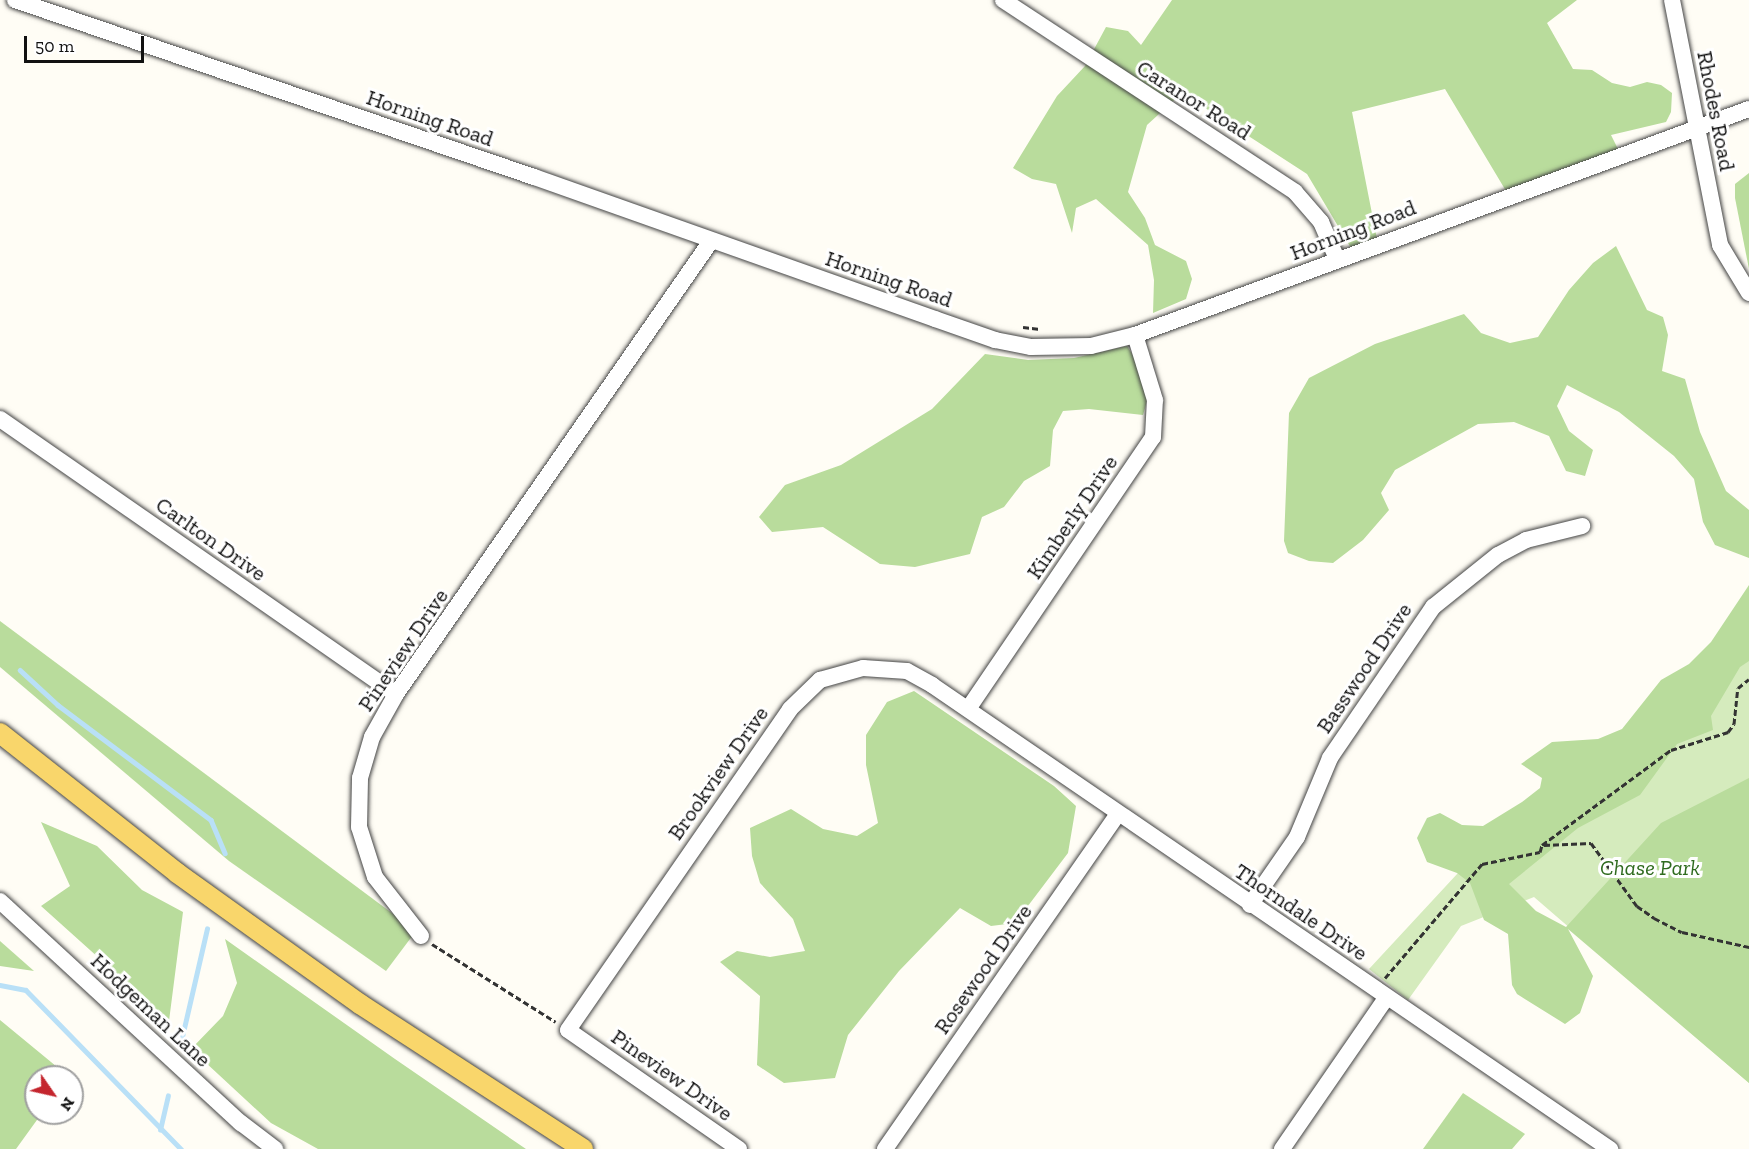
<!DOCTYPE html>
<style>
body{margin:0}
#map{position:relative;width:1749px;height:1149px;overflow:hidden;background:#fffdf5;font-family:"Zilla Slab",serif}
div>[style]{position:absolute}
.green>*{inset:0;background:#d5ebbd}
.forest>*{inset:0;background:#b9dc9c}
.stream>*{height:4.5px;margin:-2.25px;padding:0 2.25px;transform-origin:2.25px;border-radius:2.25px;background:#b9e0f7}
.path>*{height:3px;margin-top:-1.5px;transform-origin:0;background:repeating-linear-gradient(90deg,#333 0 6px,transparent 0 9px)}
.roads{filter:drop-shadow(0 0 2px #444) drop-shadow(0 0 2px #444)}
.minor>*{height:16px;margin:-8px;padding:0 8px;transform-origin:8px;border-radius:8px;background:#fff}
.major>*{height:20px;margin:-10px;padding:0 10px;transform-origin:10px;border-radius:10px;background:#f9d66b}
span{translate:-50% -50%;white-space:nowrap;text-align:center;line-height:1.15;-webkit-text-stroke:6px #fff;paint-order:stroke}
.street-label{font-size:22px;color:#111}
.park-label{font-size:22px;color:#2f6b1f;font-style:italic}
.north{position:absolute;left:24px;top:1065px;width:60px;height:60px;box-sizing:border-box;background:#fff;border:2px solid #a0a0a0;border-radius:50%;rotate:124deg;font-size:16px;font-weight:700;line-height:24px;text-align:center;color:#111}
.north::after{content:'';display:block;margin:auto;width:21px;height:27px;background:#c4262e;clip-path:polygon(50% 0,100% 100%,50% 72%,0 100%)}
.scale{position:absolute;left:24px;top:36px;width:120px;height:27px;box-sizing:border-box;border:3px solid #111;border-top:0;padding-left:8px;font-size:18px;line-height:21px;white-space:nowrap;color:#111;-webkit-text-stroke:4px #fff;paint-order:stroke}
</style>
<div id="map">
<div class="green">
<div style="clip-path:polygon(1749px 658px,1749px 1083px,1534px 897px,1461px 926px,1408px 1000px,1369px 969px,1483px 846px)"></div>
</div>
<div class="forest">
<div style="clip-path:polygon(1172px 0,1577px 0,1547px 23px,1573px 69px,1592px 70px,1612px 83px,1630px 87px,1647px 82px,1661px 85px,1672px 93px,1671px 112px,1666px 122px,1611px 135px,1621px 155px,1509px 196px,1445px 89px,1352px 112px,1378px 244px,1354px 253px,1307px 174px,1182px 93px,1147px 125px,1128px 192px,1145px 218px,1155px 245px,1186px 261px,1192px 279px,1186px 299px,1153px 313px,1154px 280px,1148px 245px,1096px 199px,1076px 208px,1072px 233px,1056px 184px,1032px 179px,1013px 168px,1057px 96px,1085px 66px,1106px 27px,1128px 31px,1141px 45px)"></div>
<div style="clip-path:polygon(1749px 173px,1749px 269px,1735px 198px,1735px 184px)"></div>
<div style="clip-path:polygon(1616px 246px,1647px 310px,1663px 317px,1668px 335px,1662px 371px,1685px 379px,1700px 432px,1726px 491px,1749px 510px,1749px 558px,1715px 545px,1703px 522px,1694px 479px,1674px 456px,1619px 412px,1567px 385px,1557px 406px,1569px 431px,1593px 450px,1585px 476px,1566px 471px,1549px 436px,1514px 422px,1478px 424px,1395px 470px,1381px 493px,1389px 510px,1363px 540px,1333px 563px,1309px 561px,1288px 553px,1284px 541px,1289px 413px,1309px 378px,1375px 344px,1464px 314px,1481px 333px,1510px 343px,1538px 337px,1569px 290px,1593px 263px)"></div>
<div style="clip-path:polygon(1127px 346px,1152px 384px,1143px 415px,1089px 409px,1063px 411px,1053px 430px,1050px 466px,1024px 481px,1004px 507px,982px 517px,970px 554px,915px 567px,880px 564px,823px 527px,772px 532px,759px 517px,785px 485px,841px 465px,932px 409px,985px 354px,1028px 360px,1074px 358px)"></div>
<div style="clip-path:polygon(1749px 585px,1749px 661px,1740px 667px,1711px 716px,1713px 730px,1677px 744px,1640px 795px,1578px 828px,1509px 884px,1536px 911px,1566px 927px,1661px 823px,1749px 778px,1749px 1083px,1568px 929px,1593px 976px,1580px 1013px,1565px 1024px,1517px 994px,1512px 985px,1508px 934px,1484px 920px,1470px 883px,1457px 873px,1427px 862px,1417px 838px,1427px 818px,1440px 813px,1462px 825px,1483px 826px,1522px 802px,1540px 788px,1542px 778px,1521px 764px,1552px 742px,1598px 739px,1622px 729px,1661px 680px,1689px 664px,1711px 642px)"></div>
<div style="clip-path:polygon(0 621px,416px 931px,386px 971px,229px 861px,0 667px)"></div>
<div style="clip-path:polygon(914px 691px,1054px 786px,1076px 806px,1068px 853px,1015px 923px,991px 926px,960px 908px,899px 971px,848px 1035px,835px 1078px,784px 1083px,757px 1065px,760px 996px,720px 962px,737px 951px,770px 957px,805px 951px,793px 919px,760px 883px,752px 856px,750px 828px,791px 809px,823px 829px,857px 836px,878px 823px,866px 765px,866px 735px,887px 702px)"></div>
<div style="clip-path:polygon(41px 822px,97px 846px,142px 890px,183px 912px,169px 1021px,41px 906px,70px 886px)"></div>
<div style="clip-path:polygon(225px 939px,395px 1059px,526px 1149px,318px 1149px,271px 1123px,191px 1049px,223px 1016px,237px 983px)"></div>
<div style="clip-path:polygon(0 941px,34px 971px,0 966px)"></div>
<div style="clip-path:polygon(0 1020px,68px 1076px,36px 1077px,36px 1113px,42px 1113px,16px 1149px,0 1149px)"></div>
<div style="clip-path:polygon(1463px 1093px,1525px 1134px,1512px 1149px,1423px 1149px)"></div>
</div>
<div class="stream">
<div style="left:20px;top:670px;width:52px;rotate:42.6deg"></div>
<div style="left:58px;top:705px;width:191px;rotate:36.9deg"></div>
<div style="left:211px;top:820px;width:36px;rotate:67deg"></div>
<div style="left:0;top:985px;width:26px;rotate:11deg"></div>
<div style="left:26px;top:990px;width:222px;rotate:45.7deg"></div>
<div style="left:182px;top:1037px;width:111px;rotate:-77deg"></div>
<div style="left:160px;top:1130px;width:35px;rotate:-77deg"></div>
</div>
<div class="path">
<div style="left:1023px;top:327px;width:17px;rotate:7deg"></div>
<div style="left:1544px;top:845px;width:47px;rotate:-2.4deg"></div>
<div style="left:1591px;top:843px;width:78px;rotate:53.9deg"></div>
<div style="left:1637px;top:906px;width:21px;rotate:35deg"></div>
<div style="left:1654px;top:918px;width:31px;rotate:27deg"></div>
<div style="left:1682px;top:932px;width:69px;rotate:12.6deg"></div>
<div style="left:432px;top:944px;width:146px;rotate:32.2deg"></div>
<div style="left:1385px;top:978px;width:150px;rotate:-49.6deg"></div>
<div style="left:1482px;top:864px;width:59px;rotate:-11.7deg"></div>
<div style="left:1540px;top:852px;width:7px;rotate:-74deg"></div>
<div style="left:1542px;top:845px;width:160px;rotate:-36.4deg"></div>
<div style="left:1671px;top:750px;width:60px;rotate:-17.5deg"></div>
<div style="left:1728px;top:732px;width:10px;rotate:-53deg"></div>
<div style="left:1734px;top:724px;width:36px;rotate:-84deg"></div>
<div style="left:1738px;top:688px;width:14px;rotate:-39deg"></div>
</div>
<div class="roads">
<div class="minor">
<div style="left:15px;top:0;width:548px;rotate:18.83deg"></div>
<div style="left:534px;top:177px;width:425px;rotate:19.5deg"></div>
<div style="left:935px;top:319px;width:64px;rotate:19.3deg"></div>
<div style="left:995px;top:340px;width:37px;rotate:11deg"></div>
<div style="left:1031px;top:347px;width:60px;rotate:-1deg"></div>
<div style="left:1091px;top:346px;width:45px;rotate:-14deg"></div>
<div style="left:1135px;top:335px;width:654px;rotate:-20.21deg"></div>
<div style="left:1003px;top:0;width:349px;rotate:33.3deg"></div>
<div style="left:1295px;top:192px;width:40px;rotate:49deg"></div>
<div style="left:1321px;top:222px;width:40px;rotate:66.6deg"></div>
<div style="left:1672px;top:0;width:250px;rotate:78.9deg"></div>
<div style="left:1720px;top:245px;width:56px;rotate:58.9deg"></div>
<div style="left:0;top:419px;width:482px;rotate:34.8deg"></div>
<div style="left:968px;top:709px;width:329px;rotate:-55.8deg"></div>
<div style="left:1153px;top:437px;width:37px;rotate:-87deg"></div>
<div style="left:1155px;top:400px;width:68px;rotate:-107.1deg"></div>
<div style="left:0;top:901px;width:328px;rotate:42.7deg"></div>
<div style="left:241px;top:1123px;width:43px;rotate:37.4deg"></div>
<div style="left:1250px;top:905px;width:83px;rotate:-55.3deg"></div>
<div style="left:1297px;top:837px;width:86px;rotate:-67.3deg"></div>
<div style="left:1330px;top:758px;width:183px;rotate:-55.7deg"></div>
<div style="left:1433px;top:607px;width:83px;rotate:-38.7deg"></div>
<div style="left:1498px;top:555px;width:32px;rotate:-28deg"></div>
<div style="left:1526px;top:540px;width:58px;rotate:-14deg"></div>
<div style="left:421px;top:936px;width:75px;rotate:-127.9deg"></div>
<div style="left:375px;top:877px;width:52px;rotate:-107.7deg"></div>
<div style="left:359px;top:827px;width:49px;rotate:-88.8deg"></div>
<div style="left:360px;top:778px;width:43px;rotate:-73.7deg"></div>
<div style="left:372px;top:737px;width:49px;rotate:-60.8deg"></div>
<div style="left:396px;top:694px;width:552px;rotate:-55.19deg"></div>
<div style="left:739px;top:1149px;width:208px;rotate:-145.2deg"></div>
<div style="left:568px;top:1030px;width:390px;rotate:-55.3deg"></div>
<div style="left:790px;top:709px;width:42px;rotate:-44deg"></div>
<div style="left:820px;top:680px;width:45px;rotate:-15.6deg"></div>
<div style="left:863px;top:668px;width:44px;rotate:3.9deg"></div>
<div style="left:907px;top:671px;width:29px;rotate:29deg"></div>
<div style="left:932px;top:685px;width:822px;rotate:34.39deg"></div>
<div style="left:885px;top:1149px;width:408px;rotate:-55.2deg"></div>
<div style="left:1282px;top:1149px;width:183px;rotate:-55.4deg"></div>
</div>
<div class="major">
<div style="left:0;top:733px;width:226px;rotate:38.3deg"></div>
<div style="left:177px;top:873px;width:225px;rotate:35.6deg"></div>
<div style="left:360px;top:1004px;width:266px;rotate:33deg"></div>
</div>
</div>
<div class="street-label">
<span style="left:1194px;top:100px;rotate:32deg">Caranor Road</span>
<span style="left:1716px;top:111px;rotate:79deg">Rhodes Road</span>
<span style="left:430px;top:118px;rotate:19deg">Horning Road</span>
<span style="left:1353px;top:230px;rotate:-21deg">Horning Road</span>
<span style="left:889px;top:279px;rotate:19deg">Horning Road</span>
<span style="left:1072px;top:517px;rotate:-56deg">Kimberly Drive</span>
<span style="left:211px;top:539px;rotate:35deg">Carlton Drive</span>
<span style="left:403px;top:650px;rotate:-56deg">Pineview Drive</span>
<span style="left:1364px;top:668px;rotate:-56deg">Basswood Drive</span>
<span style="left:718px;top:773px;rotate:-55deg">Brookview Drive</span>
<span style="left:1301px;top:912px;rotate:34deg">Thorndale Drive</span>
<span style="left:983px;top:969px;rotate:-55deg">Rosewood Drive</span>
<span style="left:151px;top:1010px;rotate:43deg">Hodgeman Lane</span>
<span style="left:672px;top:1075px;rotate:35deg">Pineview Drive</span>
</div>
<div class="park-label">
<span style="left:1650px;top:868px">Chase Park</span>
</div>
<div class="north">N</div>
<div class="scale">50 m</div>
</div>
